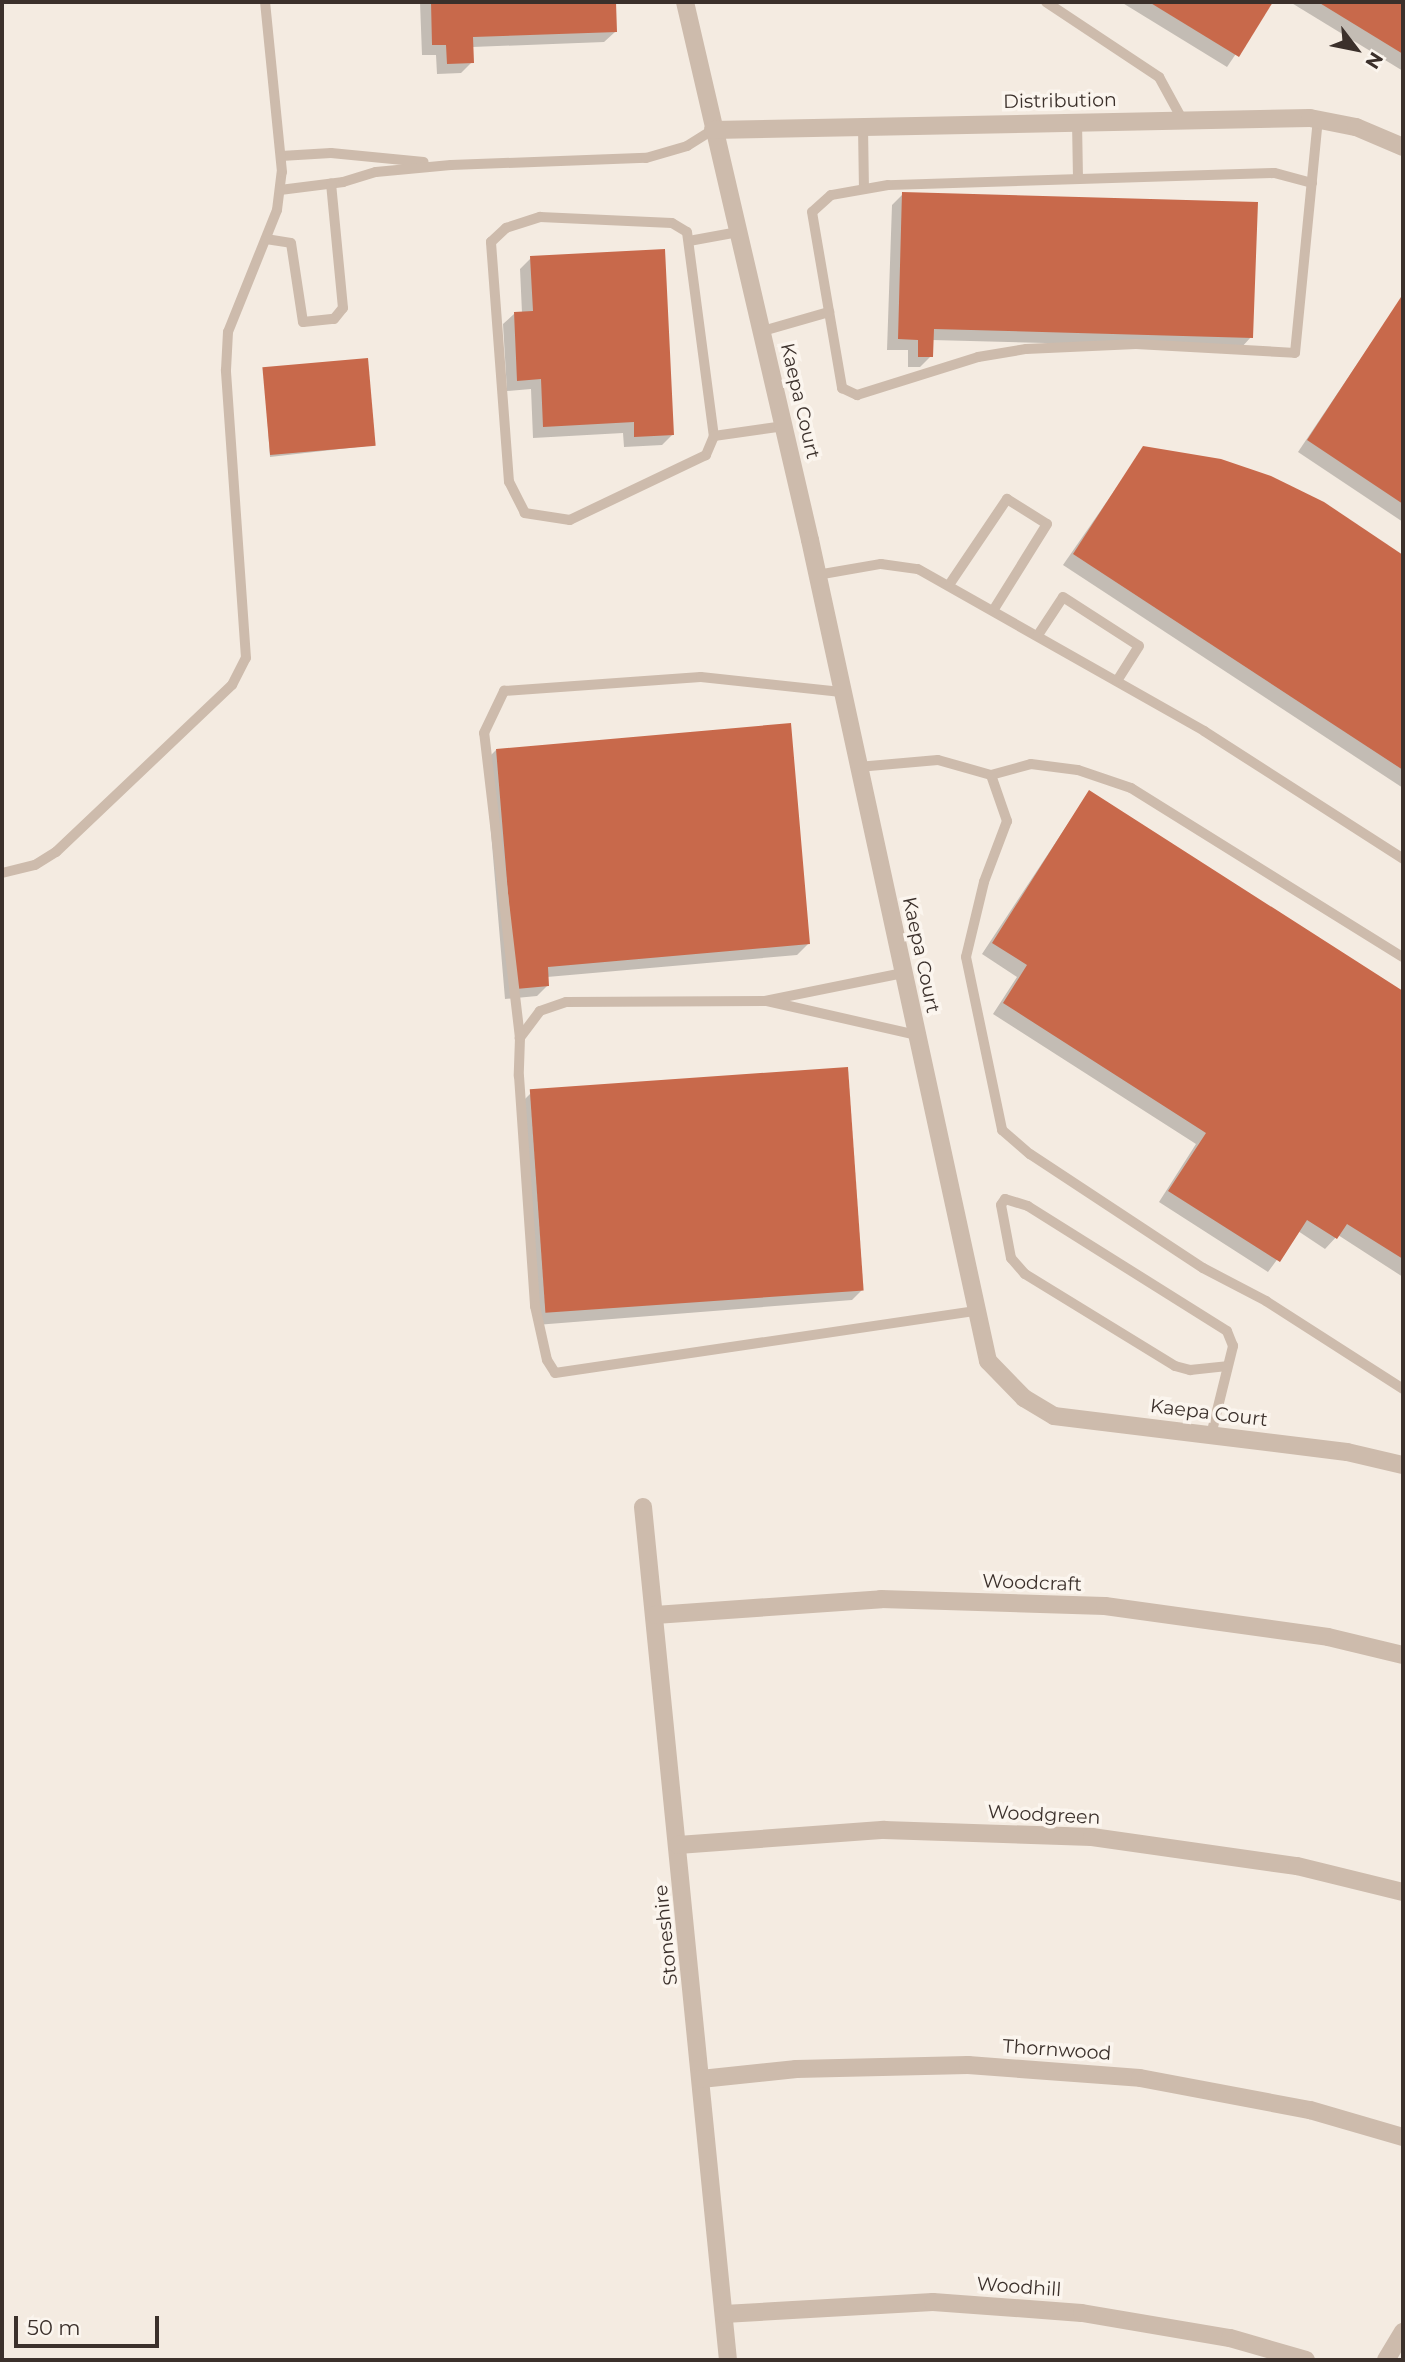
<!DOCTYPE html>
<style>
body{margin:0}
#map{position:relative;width:1405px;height:2362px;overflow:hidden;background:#f4ebe1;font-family:Montserrat,sans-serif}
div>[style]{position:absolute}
.shadow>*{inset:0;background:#0003}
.building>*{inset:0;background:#c8694b;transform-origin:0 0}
.service>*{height:10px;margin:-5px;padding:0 5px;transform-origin:5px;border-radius:5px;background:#cdbbac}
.minor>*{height:18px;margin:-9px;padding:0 9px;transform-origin:9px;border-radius:9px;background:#cdbbac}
span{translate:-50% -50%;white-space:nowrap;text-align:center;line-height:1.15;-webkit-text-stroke:7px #fbf5ee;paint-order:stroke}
.street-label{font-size:19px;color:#3b302b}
.frame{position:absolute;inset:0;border:4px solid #3b302b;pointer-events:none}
.north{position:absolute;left:1321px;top:14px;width:70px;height:70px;-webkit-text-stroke:5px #fbf5ee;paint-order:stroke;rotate:122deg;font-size:19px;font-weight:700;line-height:28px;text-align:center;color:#3b302b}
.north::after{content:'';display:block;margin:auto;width:24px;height:32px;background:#3b302b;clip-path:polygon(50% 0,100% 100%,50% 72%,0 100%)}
.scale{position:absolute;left:14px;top:2316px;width:145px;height:32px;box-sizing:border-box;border:4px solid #3b302b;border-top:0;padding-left:9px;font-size:21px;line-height:24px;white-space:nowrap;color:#3b302b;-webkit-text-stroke:5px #fbf5ee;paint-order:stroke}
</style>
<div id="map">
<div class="shadow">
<div style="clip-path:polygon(420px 2px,615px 2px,615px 32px,604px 42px,472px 47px,472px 62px,461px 73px,437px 74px,436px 55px,422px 55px)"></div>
<div style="clip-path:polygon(1121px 2px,1271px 2px,1227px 67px)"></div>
<div style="clip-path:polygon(1290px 2px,1403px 2px,1403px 71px)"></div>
<div style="clip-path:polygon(903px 194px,1251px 337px,1241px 348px,932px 340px,931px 356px,920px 367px,908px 367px,908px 350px,887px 350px,892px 205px)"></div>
<div style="clip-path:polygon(531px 258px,673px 434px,662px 445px,624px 447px,623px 433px,533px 438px,531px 389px,507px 391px,503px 324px,514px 314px,522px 313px,520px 269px)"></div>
<div style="clip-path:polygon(1403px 296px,1403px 522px,1298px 452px)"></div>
<div style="clip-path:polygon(264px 370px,375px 445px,270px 457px)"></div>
<div style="clip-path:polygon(1144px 448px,1323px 504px,1403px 557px,1403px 788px,1063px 565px)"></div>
<div style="clip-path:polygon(496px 750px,808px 944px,797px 955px,547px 977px,548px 985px,537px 996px,505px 999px,485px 761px)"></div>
<div style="clip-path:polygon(1089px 792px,1403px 993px,1403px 1277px,1338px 1235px,1325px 1249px,1298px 1231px,1268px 1272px,1159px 1202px,1196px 1144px,993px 1014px,1017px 977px,982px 954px)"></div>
<div style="clip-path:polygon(531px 1093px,863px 1289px,852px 1300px,536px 1325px,520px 1104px)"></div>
</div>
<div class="building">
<div style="clip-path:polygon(431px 2px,616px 2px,617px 32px,473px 37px,474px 63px,447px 64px,446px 45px,432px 45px)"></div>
<div style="clip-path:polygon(1149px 2px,1273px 2px,1239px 57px)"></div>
<div style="clip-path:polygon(1318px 2px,1403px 2px,1403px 54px)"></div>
<div style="clip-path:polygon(902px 192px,1258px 202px,1253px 338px,934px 329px,933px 357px,918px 357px,918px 340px,898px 339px)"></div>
<div style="clip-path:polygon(665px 249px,674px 435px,634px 437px,634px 422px,543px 427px,541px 379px,517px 381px,514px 312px,533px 311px,530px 256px)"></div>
<div style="clip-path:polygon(1403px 294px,1403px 504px,1307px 440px)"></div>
<div style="left:368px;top:358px;width:88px;height:106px;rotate:85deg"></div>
<div style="clip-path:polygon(1143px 446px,1221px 459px,1271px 476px,1324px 502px,1403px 555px,1403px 770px,1073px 554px)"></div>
<div style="clip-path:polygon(791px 723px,810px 944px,548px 967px,549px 986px,516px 989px,496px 749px)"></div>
<div style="clip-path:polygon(1089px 790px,1403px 991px,1403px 1259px,1347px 1224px,1337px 1239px,1307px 1220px,1280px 1262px,1168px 1191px,1206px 1133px,1003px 1003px,1027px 965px,992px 943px)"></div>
<div style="left:848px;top:1067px;width:224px;height:319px;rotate:86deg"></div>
</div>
<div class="service">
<div style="left:1046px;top:2px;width:136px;rotate:33.6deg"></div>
<div style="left:1159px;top:77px;width:48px;rotate:61.3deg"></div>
<div style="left:1077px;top:121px;width:58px;rotate:89deg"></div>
<div style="left:863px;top:127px;width:62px;rotate:89.1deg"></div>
<div style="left:281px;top:156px;width:50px;rotate:-3.4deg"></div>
<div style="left:331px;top:153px;width:93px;rotate:5.5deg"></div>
<div style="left:1312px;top:183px;width:39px;rotate:-165deg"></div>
<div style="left:1274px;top:173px;width:386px;rotate:178.2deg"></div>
<div style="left:888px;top:185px;width:58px;rotate:170deg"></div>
<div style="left:831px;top:195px;width:25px;rotate:138deg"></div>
<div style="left:812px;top:212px;width:179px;rotate:80.3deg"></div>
<div style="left:842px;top:388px;width:17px;rotate:25deg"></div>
<div style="left:857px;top:395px;width:127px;rotate:-17.4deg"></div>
<div style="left:978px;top:357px;width:49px;rotate:-9.5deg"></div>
<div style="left:1026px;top:349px;width:110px;rotate:-2.6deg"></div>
<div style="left:1136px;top:344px;width:159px;rotate:3.2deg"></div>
<div style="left:1295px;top:353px;width:234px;rotate:-84.4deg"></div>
<div style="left:280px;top:190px;width:64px;rotate:-7.2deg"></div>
<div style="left:343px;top:182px;width:34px;rotate:-17deg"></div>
<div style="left:376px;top:172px;width:75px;rotate:-5.3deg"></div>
<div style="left:451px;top:165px;width:195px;rotate:-2.1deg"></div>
<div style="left:646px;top:158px;width:43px;rotate:-16.3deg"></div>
<div style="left:687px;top:146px;width:31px;rotate:-32deg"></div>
<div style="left:540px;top:217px;width:132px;rotate:2.6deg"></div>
<div style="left:672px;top:223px;width:17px;rotate:31deg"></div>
<div style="left:687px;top:232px;width:206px;rotate:82.5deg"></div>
<div style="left:714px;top:436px;width:21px;rotate:113deg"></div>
<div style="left:706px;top:455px;width:151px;rotate:154.5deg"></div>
<div style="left:570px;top:520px;width:46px;rotate:-171.2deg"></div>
<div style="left:525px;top:513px;width:35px;rotate:-117deg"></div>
<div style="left:509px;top:482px;width:241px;rotate:-94.3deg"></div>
<div style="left:491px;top:242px;width:21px;rotate:-43deg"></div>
<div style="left:506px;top:228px;width:36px;rotate:-18deg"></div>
<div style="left:266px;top:239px;width:25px;rotate:9deg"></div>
<div style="left:291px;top:243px;width:80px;rotate:81.4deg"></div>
<div style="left:303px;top:322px;width:31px;rotate:-6deg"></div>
<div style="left:334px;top:319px;width:14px;rotate:-51deg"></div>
<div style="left:343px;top:308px;width:125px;rotate:-95.5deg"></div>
<div style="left:689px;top:241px;width:50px;rotate:-10.4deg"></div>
<div style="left:763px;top:331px;width:69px;rotate:-16.1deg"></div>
<div style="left:714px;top:436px;width:71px;rotate:-8.1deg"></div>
<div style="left:817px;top:575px;width:65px;rotate:-9.8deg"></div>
<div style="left:881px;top:564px;width:37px;rotate:8deg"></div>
<div style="left:918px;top:569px;width:329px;rotate:29.5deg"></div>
<div style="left:1204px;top:731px;width:237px;rotate:32.7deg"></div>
<div style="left:949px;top:585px;width:104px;rotate:-56deg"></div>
<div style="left:1007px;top:499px;width:47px;rotate:32deg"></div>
<div style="left:1047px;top:524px;width:100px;rotate:121.9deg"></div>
<div style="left:1038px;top:635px;width:45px;rotate:-56.7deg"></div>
<div style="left:1063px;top:597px;width:90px;rotate:32.8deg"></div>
<div style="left:1139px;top:646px;width:41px;rotate:122.2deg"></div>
<div style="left:858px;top:767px;width:80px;rotate:-5deg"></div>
<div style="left:938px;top:760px;width:55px;rotate:15.8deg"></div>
<div style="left:991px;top:775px;width:49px;rotate:70.8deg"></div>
<div style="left:1007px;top:821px;width:65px;rotate:110.7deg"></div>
<div style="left:984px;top:882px;width:77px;rotate:103.5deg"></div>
<div style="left:966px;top:957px;width:177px;rotate:78.2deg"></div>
<div style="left:1002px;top:1130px;width:37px;rotate:41deg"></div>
<div style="left:1030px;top:1154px;width:207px;rotate:33.4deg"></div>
<div style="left:1203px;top:1268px;width:71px;rotate:27.6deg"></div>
<div style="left:1266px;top:1301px;width:163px;rotate:32.7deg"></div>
<div style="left:991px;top:775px;width:41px;rotate:-15.4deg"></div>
<div style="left:1031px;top:764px;width:47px;rotate:7.3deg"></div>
<div style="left:1078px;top:770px;width:56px;rotate:18.8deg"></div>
<div style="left:1131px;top:788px;width:320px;rotate:31.9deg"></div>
<div style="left:2px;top:873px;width:34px;rotate:-14deg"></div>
<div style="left:35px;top:865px;width:25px;rotate:-32deg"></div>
<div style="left:56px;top:852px;width:243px;rotate:-43.5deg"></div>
<div style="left:232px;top:685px;width:30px;rotate:-63deg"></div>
<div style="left:246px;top:658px;width:289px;rotate:-94deg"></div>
<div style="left:226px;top:370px;width:38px;rotate:-87deg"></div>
<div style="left:228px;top:332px;width:131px;rotate:-68.1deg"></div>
<div style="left:277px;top:210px;width:38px;rotate:-83deg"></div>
<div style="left:282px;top:172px;width:171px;rotate:-95.7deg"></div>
<div style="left:903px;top:973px;width:142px;rotate:168.6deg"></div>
<div style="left:764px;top:1001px;width:198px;rotate:179.7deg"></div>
<div style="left:566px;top:1002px;width:28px;rotate:161deg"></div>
<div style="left:540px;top:1011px;width:34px;rotate:127deg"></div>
<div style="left:520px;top:1038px;width:38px;rotate:92deg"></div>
<div style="left:519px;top:1076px;width:231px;rotate:86deg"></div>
<div style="left:535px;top:1306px;width:55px;rotate:77.5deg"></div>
<div style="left:547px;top:1360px;width:15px;rotate:58deg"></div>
<div style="left:555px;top:1373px;width:427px;rotate:-8.4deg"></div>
<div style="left:767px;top:1001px;width:154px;rotate:12.8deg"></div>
<div style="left:520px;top:1038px;width:307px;rotate:-96.7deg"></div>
<div style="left:484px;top:733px;width:47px;rotate:-64.5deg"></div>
<div style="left:504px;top:691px;width:197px;rotate:-4.1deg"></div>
<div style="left:701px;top:677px;width:141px;rotate:6.1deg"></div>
<div style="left:1211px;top:1435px;width:92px;rotate:-76.1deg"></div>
<div style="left:1233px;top:1346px;width:16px;rotate:-112deg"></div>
<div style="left:1227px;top:1331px;width:235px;rotate:-147.9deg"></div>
<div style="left:1028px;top:1206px;width:24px;rotate:-163deg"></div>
<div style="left:1005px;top:1199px;width:7px;rotate:124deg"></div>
<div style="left:1001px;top:1205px;width:54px;rotate:79.3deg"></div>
<div style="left:1011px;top:1258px;width:21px;rotate:49deg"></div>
<div style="left:1025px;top:1274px;width:176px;rotate:31.5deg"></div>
<div style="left:1175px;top:1366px;width:16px;rotate:15deg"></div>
<div style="left:1190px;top:1370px;width:37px;rotate:-6deg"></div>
</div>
<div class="minor">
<div style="left:685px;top:2px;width:552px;rotate:76.92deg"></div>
<div style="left:810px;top:540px;width:840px;rotate:77.77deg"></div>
<div style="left:988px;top:1361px;width:52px;rotate:45.8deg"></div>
<div style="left:1024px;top:1398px;width:35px;rotate:31deg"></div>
<div style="left:1054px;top:1416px;width:295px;rotate:7deg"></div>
<div style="left:1347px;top:1452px;width:57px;rotate:13.1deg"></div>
<div style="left:713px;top:130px;width:597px;rotate:-1.15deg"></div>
<div style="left:1310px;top:118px;width:47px;rotate:11.1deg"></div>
<div style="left:1356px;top:127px;width:51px;rotate:23.1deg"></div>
<div style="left:643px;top:1507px;width:857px;rotate:84.31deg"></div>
<div style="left:655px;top:1615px;width:227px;rotate:-4deg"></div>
<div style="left:881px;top:1599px;width:224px;rotate:1.8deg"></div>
<div style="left:1105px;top:1606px;width:225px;rotate:7.9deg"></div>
<div style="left:1328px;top:1637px;width:77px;rotate:13.5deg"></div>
<div style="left:678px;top:1845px;width:207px;rotate:-4.2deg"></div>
<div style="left:884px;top:1830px;width:208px;rotate:1.9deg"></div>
<div style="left:1092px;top:1837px;width:207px;rotate:8.1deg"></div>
<div style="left:1297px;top:1866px;width:109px;rotate:13.8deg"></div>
<div style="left:701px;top:2079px;width:96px;rotate:-6deg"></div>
<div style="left:796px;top:2069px;width:172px;rotate:-1.3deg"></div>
<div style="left:968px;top:2065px;width:172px;rotate:4.3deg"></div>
<div style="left:1140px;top:2078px;width:173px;rotate:10.7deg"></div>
<div style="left:1310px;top:2110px;width:97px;rotate:16.2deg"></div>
<div style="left:724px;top:2314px;width:209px;rotate:-3.3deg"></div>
<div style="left:933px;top:2302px;width:149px;rotate:4.2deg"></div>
<div style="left:1082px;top:2313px;width:150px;rotate:9.6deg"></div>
<div style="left:1230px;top:2338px;width:79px;rotate:16.1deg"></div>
<div style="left:1386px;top:2360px;width:33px;rotate:-59deg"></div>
</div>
<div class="street-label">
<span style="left:1060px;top:101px;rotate:-1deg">Distribution</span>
<span style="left:800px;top:401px;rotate:77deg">Kaepa Court</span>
<span style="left:921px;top:955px;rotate:78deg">Kaepa Court</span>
<span style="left:1209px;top:1413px;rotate:7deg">Kaepa Court</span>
<span style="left:1032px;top:1583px;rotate:2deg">Woodcraft</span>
<span style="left:1044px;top:1815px;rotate:3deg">Woodgreen</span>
<span style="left:666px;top:1935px;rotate:-96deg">Stoneshire</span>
<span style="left:1057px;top:2050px;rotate:4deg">Thornwood</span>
<span style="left:1019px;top:2287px;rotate:4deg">Woodhill</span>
</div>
<div class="frame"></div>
<div class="north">N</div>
<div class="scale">50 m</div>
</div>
